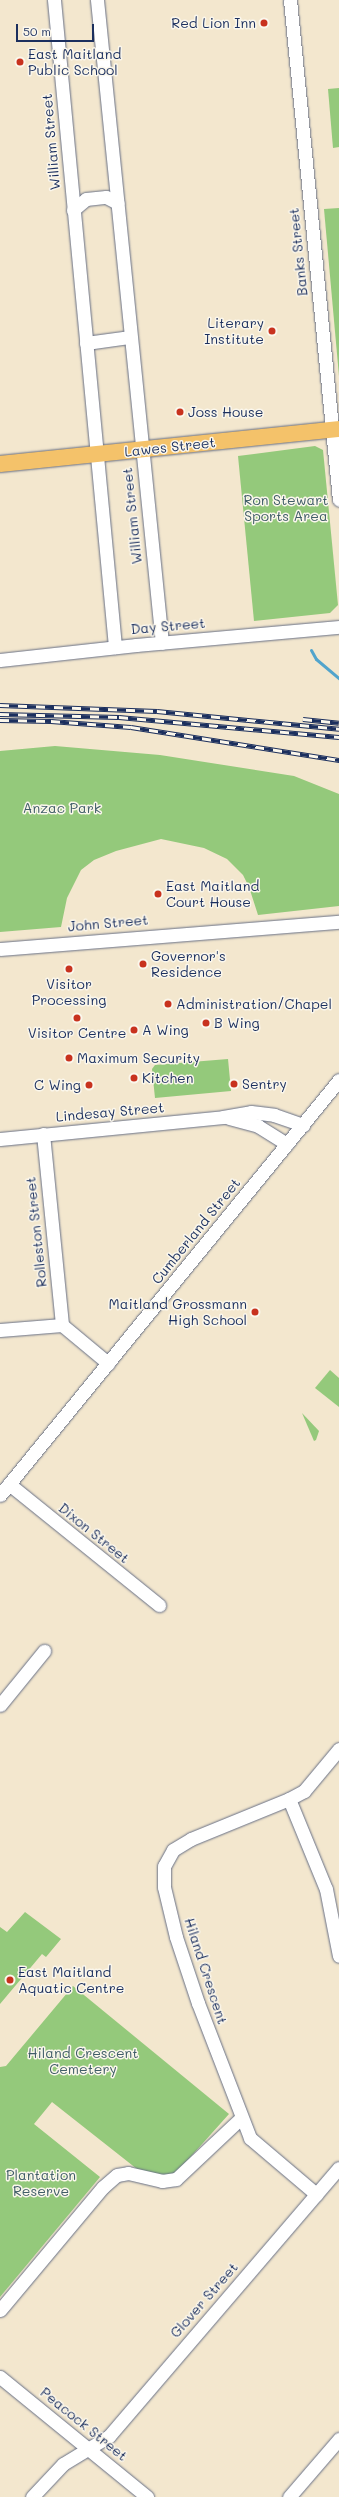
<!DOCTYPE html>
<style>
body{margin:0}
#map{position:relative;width:339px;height:2497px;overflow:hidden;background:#f3e7ce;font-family:Mali,sans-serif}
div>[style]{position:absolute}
.green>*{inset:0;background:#94c97b}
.stream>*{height:3px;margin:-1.5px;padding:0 1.5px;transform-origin:1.5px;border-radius:1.5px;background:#51a4cc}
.roads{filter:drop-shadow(0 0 1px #676f85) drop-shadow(0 0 1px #676f85)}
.minor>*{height:13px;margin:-6.5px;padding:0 6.5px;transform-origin:6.5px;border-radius:6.5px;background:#fff}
.major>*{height:16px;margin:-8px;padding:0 8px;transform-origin:8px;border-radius:8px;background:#f4c26a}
.rail>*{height:4.5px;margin-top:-2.25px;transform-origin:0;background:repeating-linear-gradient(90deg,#fbf7ec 0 9px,#1b2f5e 0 18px);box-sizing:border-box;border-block:1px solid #1b2f5e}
.dots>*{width:11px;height:11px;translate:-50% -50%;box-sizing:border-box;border:2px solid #fbf7ec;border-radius:50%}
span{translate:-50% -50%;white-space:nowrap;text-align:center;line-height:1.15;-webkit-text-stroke:3px #fbf7ec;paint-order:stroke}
.poi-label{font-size:14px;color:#1b2f5e}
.right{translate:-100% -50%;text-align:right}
.left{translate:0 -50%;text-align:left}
.street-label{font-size:14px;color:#1b2f5e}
.park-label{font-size:14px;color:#3f5d67}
.scale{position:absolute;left:16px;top:24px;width:78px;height:18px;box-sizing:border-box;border:2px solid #1b2f5e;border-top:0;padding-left:5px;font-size:12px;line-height:14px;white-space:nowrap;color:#1b2f5e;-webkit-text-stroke:3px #fbf7ec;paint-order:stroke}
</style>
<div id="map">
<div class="green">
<div style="clip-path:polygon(339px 88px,339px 147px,333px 148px,328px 89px)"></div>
<div style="clip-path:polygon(339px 208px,339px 376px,324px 209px)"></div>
<div style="clip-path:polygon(315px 446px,323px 450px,338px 605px,330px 613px,254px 621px,238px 456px)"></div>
<div style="clip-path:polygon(55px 746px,160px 755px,294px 776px,339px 794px,339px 906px,258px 915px,249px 887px,243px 875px,227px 859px,204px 848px,161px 839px,116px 851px,94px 860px,81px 870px,67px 898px,61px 927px,0 932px,0 751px)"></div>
<div style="clip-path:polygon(228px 1059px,231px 1091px,155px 1098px,152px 1069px,155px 1065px)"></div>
<div style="clip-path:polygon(330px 1370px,339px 1378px,339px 1407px,315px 1388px)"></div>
<div style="clip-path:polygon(302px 1413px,319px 1431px,316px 1440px,314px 1441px)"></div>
<div style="clip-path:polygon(25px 1912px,61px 1939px,46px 1957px,42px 1954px,0 2004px,0 1927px,7px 1932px)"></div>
<div style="clip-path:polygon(73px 1986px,229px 2114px,177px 2172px,166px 2177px,137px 2169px,52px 2102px,34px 2124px,100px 2177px,0 2297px,0 2067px,6px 2066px)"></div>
</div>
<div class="stream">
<div style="left:311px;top:650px;width:10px;rotate:61deg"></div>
<div style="left:316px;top:659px;width:30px;rotate:40deg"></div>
</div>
<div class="roads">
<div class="minor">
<div style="left:54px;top:0;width:650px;rotate:84.61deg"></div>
<div style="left:97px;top:0;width:646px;rotate:84.23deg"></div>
<div style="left:290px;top:0;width:502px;rotate:84.4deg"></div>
<div style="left:73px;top:210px;width:17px;rotate:-40deg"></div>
<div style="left:86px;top:199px;width:20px;rotate:-6deg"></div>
<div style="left:106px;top:197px;width:13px;rotate:27deg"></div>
<div style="left:86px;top:343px;width:43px;rotate:-7.9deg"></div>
<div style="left:0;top:660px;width:137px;rotate:-6.3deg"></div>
<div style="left:136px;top:645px;width:204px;rotate:-5.1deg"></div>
<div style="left:0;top:949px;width:340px;rotate:-4.6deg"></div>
<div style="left:229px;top:1118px;width:30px;rotate:15deg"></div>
<div style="left:258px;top:1126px;width:34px;rotate:32deg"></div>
<div style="left:43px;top:1134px;width:192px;rotate:84.3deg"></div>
<div style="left:0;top:1139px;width:224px;rotate:-5.6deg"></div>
<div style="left:223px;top:1117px;width:28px;rotate:-10deg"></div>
<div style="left:251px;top:1112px;width:23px;rotate:7deg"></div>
<div style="left:274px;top:1115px;width:31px;rotate:19deg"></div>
<div style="left:0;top:1330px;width:62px;rotate:-4.6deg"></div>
<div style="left:62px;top:1325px;width:60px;rotate:39.6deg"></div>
<div style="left:9px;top:1484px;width:193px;rotate:38.9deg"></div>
<div style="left:0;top:1495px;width:536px;rotate:-50.76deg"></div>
<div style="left:0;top:1705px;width:70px;rotate:-50.8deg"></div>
<div style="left:339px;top:1749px;width:55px;rotate:129.8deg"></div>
<div style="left:304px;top:1791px;width:17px;rotate:152deg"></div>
<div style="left:289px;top:1799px;width:97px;rotate:67.7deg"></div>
<div style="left:326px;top:1889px;width:68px;rotate:79deg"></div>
<div style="left:289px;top:1799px;width:106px;rotate:157.8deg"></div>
<div style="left:191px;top:1839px;width:21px;rotate:149deg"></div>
<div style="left:173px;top:1850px;width:18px;rotate:119deg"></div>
<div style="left:164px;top:1866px;width:21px;rotate:90deg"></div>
<div style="left:164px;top:1887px;width:51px;rotate:76.5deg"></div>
<div style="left:176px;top:1937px;width:70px;rotate:71.6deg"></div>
<div style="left:198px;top:2003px;width:145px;rotate:68.9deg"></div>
<div style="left:250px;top:2138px;width:87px;rotate:40.3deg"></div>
<div style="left:0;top:2310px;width:160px;rotate:-50.1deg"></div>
<div style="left:103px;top:2187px;width:18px;rotate:-41deg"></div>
<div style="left:117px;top:2175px;width:11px;rotate:-10deg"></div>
<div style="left:128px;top:2173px;width:35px;rotate:13deg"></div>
<div style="left:162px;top:2181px;width:14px;rotate:-8deg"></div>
<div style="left:176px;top:2179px;width:89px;rotate:-43.2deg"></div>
<div style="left:0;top:2377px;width:190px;rotate:39.2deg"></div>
<div style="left:32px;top:2497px;width:45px;rotate:-46.8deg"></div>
<div style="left:63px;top:2464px;width:54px;rotate:-31.3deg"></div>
<div style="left:109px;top:2436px;width:353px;rotate:-49.4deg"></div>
<div style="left:289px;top:2497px;width:77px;rotate:-49.2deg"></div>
</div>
<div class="major">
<div style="left:0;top:464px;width:341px;rotate:-5.9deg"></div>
</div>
</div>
<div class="rail">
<div style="left:0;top:705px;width:157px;rotate:2.2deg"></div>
<div style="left:157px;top:711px;width:183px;rotate:5.6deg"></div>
<div style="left:0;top:714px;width:119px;rotate:1.4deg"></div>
<div style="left:119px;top:717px;width:221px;rotate:5.2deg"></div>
<div style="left:303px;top:719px;width:36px;rotate:6deg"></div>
<div style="left:0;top:720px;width:51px;rotate:1.1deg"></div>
<div style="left:51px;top:721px;width:80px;rotate:4.3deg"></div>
<div style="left:131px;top:727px;width:211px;rotate:9deg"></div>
</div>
<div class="dots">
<div style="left:264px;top:23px;background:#c8321e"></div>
<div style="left:20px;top:62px;background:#c8321e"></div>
<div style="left:272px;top:331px;background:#c8321e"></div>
<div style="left:180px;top:412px;background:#c8321e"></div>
<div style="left:158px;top:894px;background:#c8321e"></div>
<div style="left:143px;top:964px;background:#c8321e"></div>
<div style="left:69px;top:969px;background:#c8321e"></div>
<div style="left:168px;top:1004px;background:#c8321e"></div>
<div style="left:77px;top:1018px;background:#c8321e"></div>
<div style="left:206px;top:1023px;background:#c8321e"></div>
<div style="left:134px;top:1030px;background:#c8321e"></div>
<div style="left:69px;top:1058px;background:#c8321e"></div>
<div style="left:134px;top:1078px;background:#c8321e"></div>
<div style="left:234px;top:1084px;background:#c8321e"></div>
<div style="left:89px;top:1085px;background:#c8321e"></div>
<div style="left:255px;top:1312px;background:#c8321e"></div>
<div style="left:10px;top:1980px;background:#c8321e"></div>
</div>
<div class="poi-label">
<span class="right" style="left:256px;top:23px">Red Lion Inn</span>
<span class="left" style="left:28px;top:62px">East Maitland<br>Public School</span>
<span class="right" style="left:264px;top:331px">Literary<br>Institute</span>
<span class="left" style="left:188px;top:412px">Joss House</span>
<span class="left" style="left:166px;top:894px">East Maitland<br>Court House</span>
<span class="left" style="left:151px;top:964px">Governor's<br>Residence</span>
<span style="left:69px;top:992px">Visitor<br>Processing</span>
<span class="left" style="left:176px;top:1004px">Administration/Chapel</span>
<span class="left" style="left:214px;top:1023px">B Wing</span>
<span class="left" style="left:142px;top:1030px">A Wing</span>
<span style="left:77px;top:1033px">Visitor Centre</span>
<span class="left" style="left:77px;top:1058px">Maximum Security</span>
<span class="left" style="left:142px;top:1078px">Kitchen</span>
<span class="left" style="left:242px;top:1084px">Sentry</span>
<span class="right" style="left:81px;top:1085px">C Wing</span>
<span class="right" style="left:247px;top:1312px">Maitland Grossmann<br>High School</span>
<span class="left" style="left:18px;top:1980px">East Maitland<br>Aquatic Centre</span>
</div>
<div class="street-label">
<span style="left:51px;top:142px;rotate:-95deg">William Street</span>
<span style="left:298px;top:252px;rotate:-96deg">Banks Street</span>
<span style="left:170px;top:447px;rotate:-6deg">Lawes Street</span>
<span style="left:132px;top:516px;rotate:-96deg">William Street</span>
<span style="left:168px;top:626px;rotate:-5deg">Day Street</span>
<span style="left:108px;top:923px;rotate:-5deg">John Street</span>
<span style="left:110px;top:1112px;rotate:-5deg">Lindesay Street</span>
<span style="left:196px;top:1231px;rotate:-51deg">Cumberland Street</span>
<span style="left:36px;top:1232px;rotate:-96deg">Rolleston Street</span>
<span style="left:94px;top:1533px;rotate:39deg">Dixon Street</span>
<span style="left:206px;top:1971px;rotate:72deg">Hiland Crescent</span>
<span style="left:204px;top:2300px;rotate:-49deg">Glover Street</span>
<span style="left:84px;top:2424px;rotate:39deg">Peacock Street</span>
</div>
<div class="park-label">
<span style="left:286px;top:508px">Ron Stewart<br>Sports Area</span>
<span style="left:62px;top:808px">Anzac Park</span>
<span style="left:83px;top:2061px">Hiland Crescent<br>Cemetery</span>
<span style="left:41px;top:2183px">Plantation<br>Reserve</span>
</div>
<div class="scale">50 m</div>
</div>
